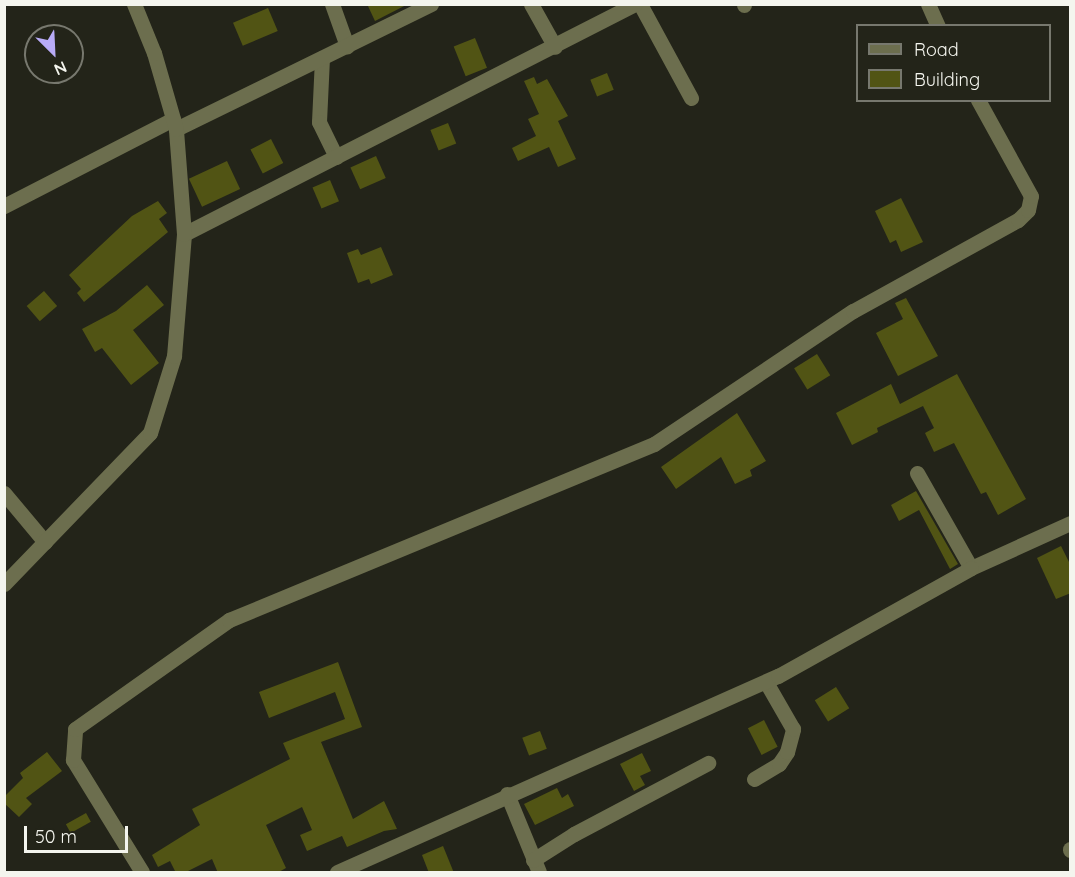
<!DOCTYPE html>
<style>
body{margin:0}
#map{position:relative;width:1075px;height:877px;overflow:hidden;background:#232419;font-family:Quicksand,sans-serif}
div>[style]{position:absolute}
.building>*{inset:0;background:#515414;transform-origin:0 0}
.street>*{height:15px;margin:-7.5px;padding:0 7.5px;transform-origin:7.5px;border-radius:7.5px;background:#6c6e4e}
span{translate:-50% -50%;white-space:nowrap;text-align:center;line-height:1.15;-webkit-text-stroke:5px #232419;paint-order:stroke}
.frame{position:absolute;inset:0;border:6px solid #f4f5ee;pointer-events:none}
.legend{position:absolute;left:856px;top:24px;width:195px;height:78px;box-sizing:border-box;background:#232419;border:2px solid #77786e;margin:0;padding:8px 10px;list-style:none;font-size:18px;color:#f4f5ee}
.legend li{display:flex;align-items:center;gap:12px;height:30px}
.legend b{width:30px;border:2px solid #77786e}
.north{position:absolute;left:24px;top:24px;width:60px;height:60px;box-sizing:border-box;background:#232419;border:2px solid #77786e;border-radius:50%;rotate:156deg;font-size:16px;font-weight:700;line-height:24px;text-align:center;color:#f4f5ee}
.north::after{content:'';display:block;margin:auto;width:21px;height:27px;background:#b8abf7;clip-path:polygon(50% 0,100% 100%,50% 72%,0 100%)}
.scale{position:absolute;left:24px;top:826px;width:104px;height:27px;box-sizing:border-box;border:3px solid #f4f5ee;border-top:0;padding-left:8px;font-size:18px;line-height:21px;white-space:nowrap;color:#f4f5ee;-webkit-text-stroke:4px #232419;paint-order:stroke}
</style>
<div id="map">
<div class="building">
<div style="clip-path:polygon(367px 4px,408px 4px,375px 21px)"></div>
<div style="left:268px;top:8px;width:25px;height:38px;rotate:67deg"></div>
<div style="left:475px;top:38px;width:32px;height:23px;rotate:68deg"></div>
<div style="left:607px;top:73px;width:18px;height:18px;rotate:68deg"></div>
<div style="clip-path:polygon(534px 77px,537px 84px,547px 79px,568px 116px,558px 121px,576px 159px,558px 167px,549px 147px,518px 161px,512px 148px,536px 136px,528px 119px,539px 114px,524px 81px)"></div>
<div style="left:448px;top:123px;width:22px;height:19px;rotate:68deg"></div>
<div style="left:271px;top:139px;width:27px;height:23px;rotate:63deg"></div>
<div style="left:376px;top:156px;width:24px;height:28px;rotate:66deg"></div>
<div style="left:227px;top:161px;width:31px;height:42px;rotate:65deg"></div>
<div style="left:330px;top:180px;width:23px;height:19px;rotate:67deg"></div>
<div style="clip-path:polygon(901px 198px,923px 242px,901px 252px,896px 240px,890px 243px,875px 211px)"></div>
<div style="clip-path:polygon(158px 201px,167px 213px,159px 219px,168px 232px,84px 302px,77px 293px,81px 289px,69px 275px,132px 216px)"></div>
<div style="clip-path:polygon(381px 247px,393px 275px,371px 284px,369px 279px,358px 283px,347px 253px,358px 249px,361px 255px)"></div>
<div style="clip-path:polygon(147px 285px,164px 305px,133px 330px,159px 363px,131px 385px,102px 348px,95px 352px,82px 329px,116px 311px)"></div>
<div style="left:44px;top:291px;width:20px;height:23px;rotate:49deg"></div>
<div style="clip-path:polygon(906px 298px,938px 356px,898px 376px,876px 333px,903px 319px,895px 303px)"></div>
<div style="left:817px;top:354px;width:25px;height:27px;rotate:58deg"></div>
<div style="clip-path:polygon(957px 374px,1026px 499px,998px 515px,986px 492px,981px 494px,954px 443px,934px 452px,925px 433px,934px 428px,923px 406px,877px 428px,878px 432px,852px 445px,836px 413px,891px 384px,900px 404px)"></div>
<div style="clip-path:polygon(737px 413px,766px 461px,750px 470px,752px 476px,735px 484px,721px 457px,676px 489px,661px 467px)"></div>
<div style="clip-path:polygon(916px 491px,958px 564px,950px 569px,919px 510px,899px 521px,891px 505px)"></div>
<div style="clip-path:polygon(1061px 546px,1071px 566px,1071px 593px,1056px 599px,1037px 558px)"></div>
<div style="clip-path:polygon(338px 662px,362px 727px,321px 742px,353px 819px,384px 801px,397px 829px,384px 831px,347px 847px,342px 836px,307px 851px,300px 835px,312px 830px,302px 807px,266px 825px,286px 868px,277px 873px,218px 873px,212px 859px,184px 873px,176px 873px,170px 861px,158px 867px,152px 855px,200px 825px,192px 809px,290px 759px,283px 743px,345px 719px,335px 692px,269px 718px,259px 692px)"></div>
<div style="left:836px;top:687px;width:25px;height:25px;rotate:58deg"></div>
<div style="left:764px;top:720px;width:30px;height:18px;rotate:63deg"></div>
<div style="left:540px;top:731px;width:19px;height:19px;rotate:69deg"></div>
<div style="clip-path:polygon(47px 752px,62px 771px,26px 798px,32px 804px,19px 817px,4px 803px,4px 797px,23px 778px,20px 773px)"></div>
<div style="clip-path:polygon(642px 753px,651px 771px,640px 776px,645px 785px,634px 791px,620px 764px)"></div>
<div style="clip-path:polygon(557px 788px,562px 798px,568px 794px,574px 806px,535px 825px,524px 804px)"></div>
<div style="left:86px;top:813px;width:10px;height:23px;rotate:61deg"></div>
<div style="clip-path:polygon(443px 846px,454px 873px,429px 873px,422px 855px)"></div>
</div>
<div class="street">
<div style="left:332px;top:4px;width:45px;rotate:70.3deg"></div>
<div style="left:531px;top:4px;width:49px;rotate:60.8deg"></div>
<div style="left:640px;top:4px;width:107px;rotate:61.5deg"></div>
<div style="left:744px;top:4px;width:1px;rotate:90deg"></div>
<div style="left:928px;top:4px;width:24px;rotate:66deg"></div>
<div style="left:322px;top:58px;width:64px;rotate:92.7deg"></div>
<div style="left:319px;top:122px;width:39px;rotate:64deg"></div>
<div style="left:176px;top:129px;width:284px;rotate:-26.1deg"></div>
<div style="left:4px;top:206px;width:190px;rotate:-27.2deg"></div>
<div style="left:184px;top:234px;width:506px;rotate:-27.02deg"></div>
<div style="left:917px;top:473px;width:109px;rotate:60.4deg"></div>
<div style="left:971px;top:568px;width:109px;rotate:-24.4deg"></div>
<div style="left:4px;top:493px;width:64px;rotate:50.1deg"></div>
<div style="left:4px;top:584px;width:210px;rotate:-46deg"></div>
<div style="left:150px;top:433px;width:81px;rotate:-72.7deg"></div>
<div style="left:174px;top:356px;width:122px;rotate:-85.3deg"></div>
<div style="left:184px;top:234px;width:105px;rotate:-94.4deg"></div>
<div style="left:176px;top:129px;width:79px;rotate:-106.1deg"></div>
<div style="left:154px;top:53px;width:53px;rotate:-112.2deg"></div>
<div style="left:754px;top:779px;width:29px;rotate:-31deg"></div>
<div style="left:779px;top:764px;width:14px;rotate:-56deg"></div>
<div style="left:787px;top:752px;width:24px;rotate:-75deg"></div>
<div style="left:793px;top:729px;width:54px;rotate:-119.9deg"></div>
<div style="left:507px;top:794px;width:84px;rotate:67.7deg"></div>
<div style="left:1070px;top:849px;width:1px;rotate:90deg"></div>
<div style="left:533px;top:860px;width:49px;rotate:-32.4deg"></div>
<div style="left:574px;top:834px;width:152px;rotate:-27.9deg"></div>
<div style="left:142px;top:872px;width:132px;rotate:-121.6deg"></div>
<div style="left:73px;top:760px;width:31px;rotate:-86deg"></div>
<div style="left:75px;top:729px;width:189px;rotate:-35.3deg"></div>
<div style="left:229px;top:620px;width:460px;rotate:-22.5deg"></div>
<div style="left:654px;top:444px;width:239px;rotate:-33.8deg"></div>
<div style="left:853px;top:311px;width:188px;rotate:-28.9deg"></div>
<div style="left:1018px;top:220px;width:14px;rotate:-45deg"></div>
<div style="left:1028px;top:210px;width:14px;rotate:-78deg"></div>
<div style="left:1031px;top:196px;width:110px;rotate:-118.9deg"></div>
<div style="left:337px;top:872px;width:483px;rotate:-24deg"></div>
<div style="left:778px;top:676px;width:221px;rotate:-29.2deg"></div>
</div>
<div class="frame"></div>
<ul class="legend">
<li><b style="height:8px;background:#6c6e4e"></b>Road</li>
<li><b style="height:16px;background:#515414"></b>Building</li>
</ul>
<div class="north">N</div>
<div class="scale">50 m</div>
</div>
